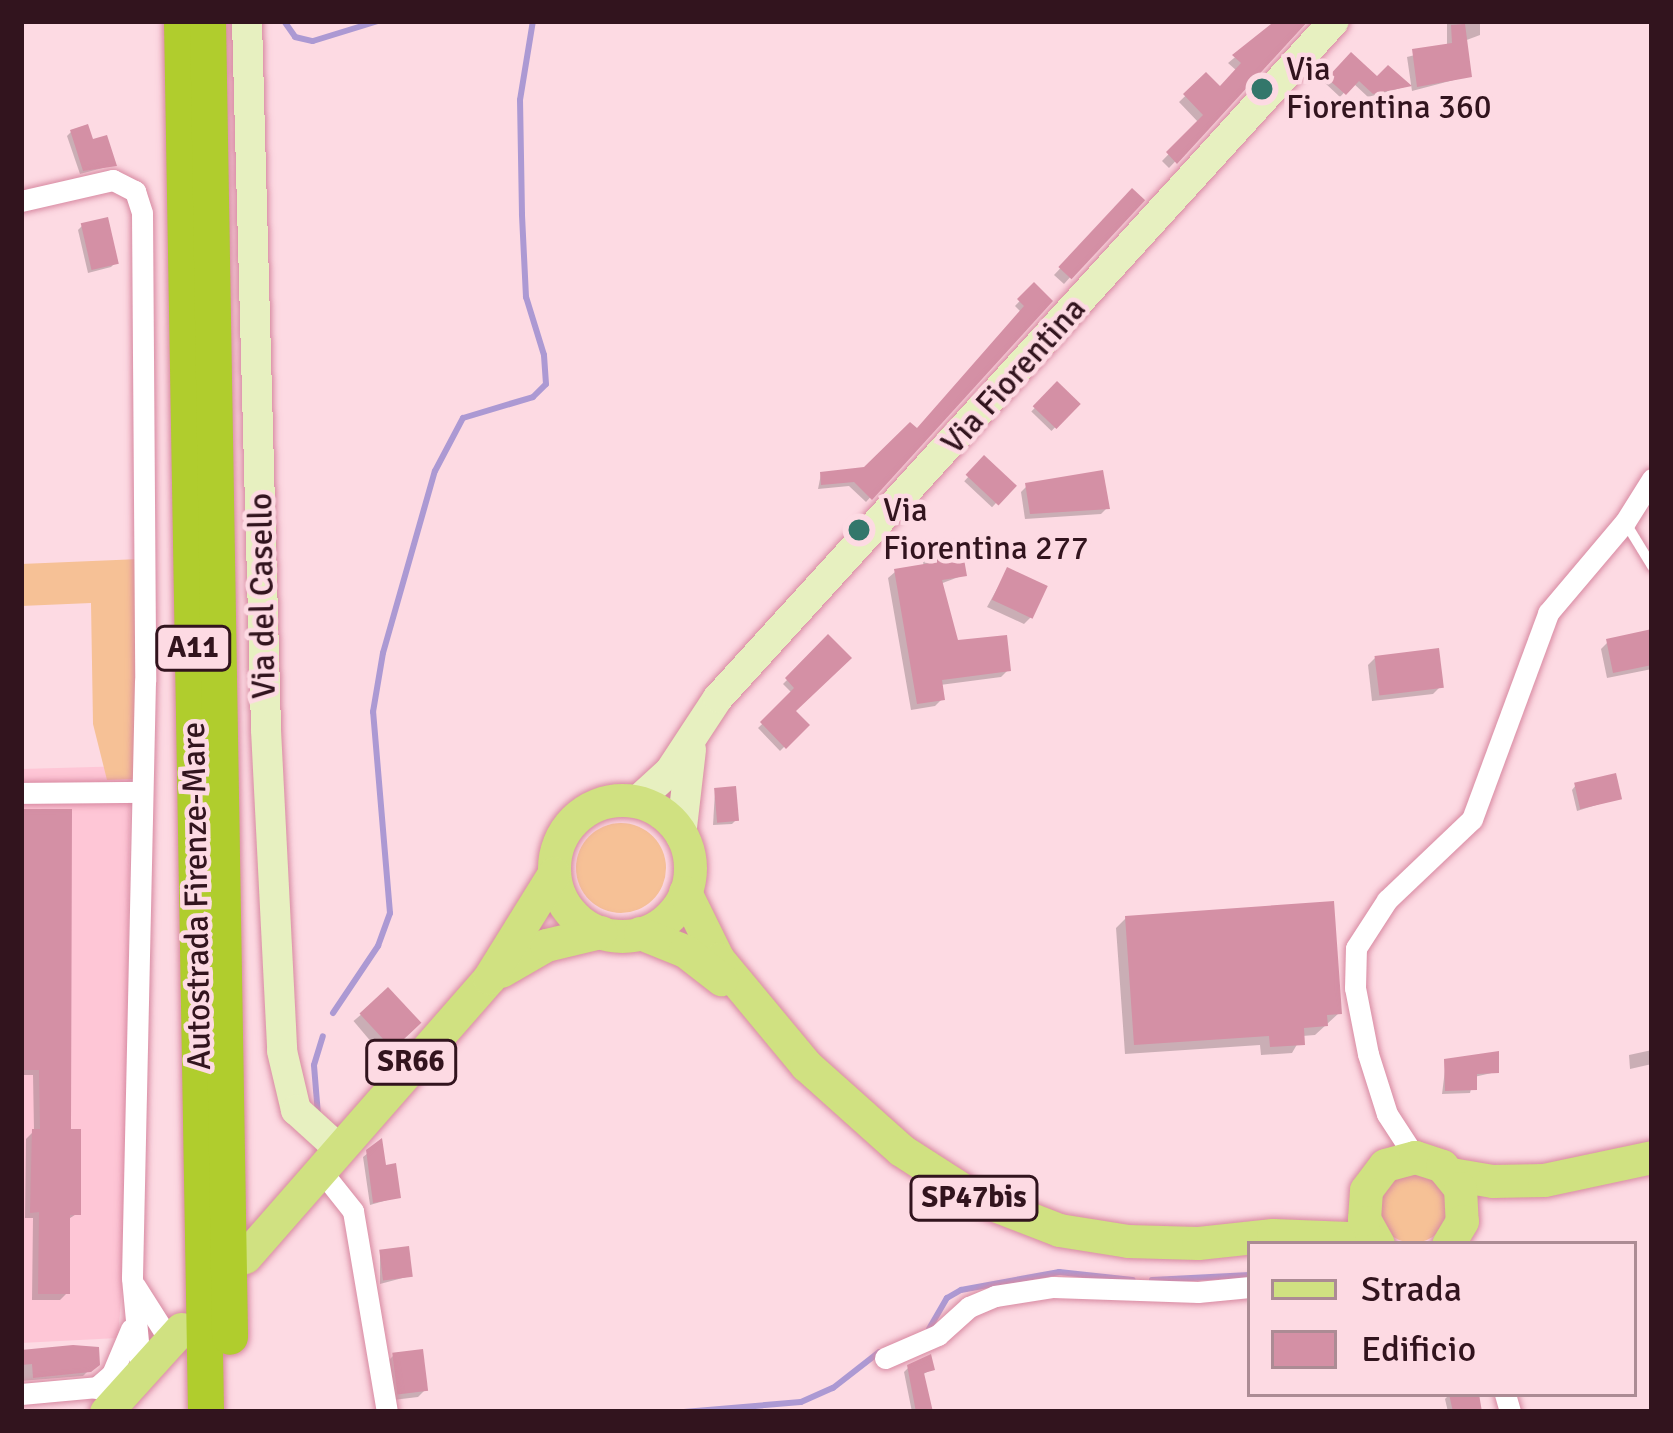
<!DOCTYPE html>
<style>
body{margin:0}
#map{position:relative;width:1673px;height:1433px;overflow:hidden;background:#fddae3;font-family:Signika,sans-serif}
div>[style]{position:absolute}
.built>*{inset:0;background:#fec6d6}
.green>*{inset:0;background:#f6c196}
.round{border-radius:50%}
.shadow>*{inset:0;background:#0003;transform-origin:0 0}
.stream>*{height:6px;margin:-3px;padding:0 3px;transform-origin:3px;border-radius:3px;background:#ac99d3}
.building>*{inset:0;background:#d490a5;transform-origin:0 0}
.roads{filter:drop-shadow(0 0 3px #d789a1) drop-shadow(0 0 3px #d789a1)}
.lane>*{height:10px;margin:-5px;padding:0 5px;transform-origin:5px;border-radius:5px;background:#fff}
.street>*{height:21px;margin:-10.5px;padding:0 10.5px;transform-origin:10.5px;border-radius:10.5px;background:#fff}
.secondary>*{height:30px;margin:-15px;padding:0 15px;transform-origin:15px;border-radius:15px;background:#e7f0c0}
.primary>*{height:33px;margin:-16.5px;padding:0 16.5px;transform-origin:16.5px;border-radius:16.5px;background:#d0e181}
.primary>.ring{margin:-16.5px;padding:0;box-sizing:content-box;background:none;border:33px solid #d0e181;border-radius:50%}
.highway>*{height:36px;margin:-18px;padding:0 18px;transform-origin:18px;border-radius:18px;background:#b0cd2d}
.dots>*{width:33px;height:33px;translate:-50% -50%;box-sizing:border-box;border:6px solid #fddae3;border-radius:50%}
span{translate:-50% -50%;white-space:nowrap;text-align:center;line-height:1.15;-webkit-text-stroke:9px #fddae3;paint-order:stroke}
.shield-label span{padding:3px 9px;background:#fddae3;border:3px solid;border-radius:9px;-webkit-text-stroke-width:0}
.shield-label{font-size:30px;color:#32141e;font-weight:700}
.poi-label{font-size:33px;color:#32141e}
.left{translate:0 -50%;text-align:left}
.street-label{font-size:33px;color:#32141e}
.frame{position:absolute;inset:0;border:24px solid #32141e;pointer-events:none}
.legend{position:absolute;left:1247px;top:1241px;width:390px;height:156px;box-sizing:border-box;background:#fddae3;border:3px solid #ac8b94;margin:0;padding:15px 21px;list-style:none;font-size:36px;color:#32141e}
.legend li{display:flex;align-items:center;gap:24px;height:60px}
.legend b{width:60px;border:3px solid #ac8b94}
</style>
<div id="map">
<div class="built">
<div style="clip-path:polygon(130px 766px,125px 1246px,118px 1338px,21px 1343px,21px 769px)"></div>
</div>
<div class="green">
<div style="clip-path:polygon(140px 559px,133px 779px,107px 780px,93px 724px,91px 603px,21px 606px,21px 564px)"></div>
<div class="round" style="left:576px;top:823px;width:90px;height:90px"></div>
<div class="round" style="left:1378px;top:1173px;width:70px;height:70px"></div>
</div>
<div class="shadow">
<div style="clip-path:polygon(1279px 21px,1308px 21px,1169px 168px,1162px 161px,1199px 123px,1179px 102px,1206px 76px,1220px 90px,1237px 71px,1228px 63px)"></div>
<div style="clip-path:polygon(1447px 21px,1480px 21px,1480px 35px,1464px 41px,1469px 76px,1412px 91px,1407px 57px,1447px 47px)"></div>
<div style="clip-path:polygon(1351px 56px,1377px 80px,1408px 86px,1368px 97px,1353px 83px,1340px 97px,1325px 83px)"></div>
<div style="clip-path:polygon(71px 132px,114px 165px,80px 174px,67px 136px)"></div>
<div style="clip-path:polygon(1132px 192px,1140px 200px,1064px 284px,1054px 275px)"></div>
<div style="clip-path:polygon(82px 226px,115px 263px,111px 267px,88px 273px,78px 230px)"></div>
<div style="clip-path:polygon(1034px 286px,1049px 301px,866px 502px,849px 486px,818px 489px,821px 474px,866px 470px,916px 432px,1022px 313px,1015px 306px)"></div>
<div style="left:1057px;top:385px;width:28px;height:37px;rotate:44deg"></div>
<div style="left:984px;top:460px;width:38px;height:29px;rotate:43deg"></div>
<div style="clip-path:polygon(1027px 486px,1107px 508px,1101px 514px,1025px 519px,1021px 492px)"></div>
<div style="clip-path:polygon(929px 550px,964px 575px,940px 584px,956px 643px,1008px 670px,1001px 677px,940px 685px,942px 699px,935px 706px,911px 710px,888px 578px,895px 572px,924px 567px,922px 557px)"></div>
<div style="clip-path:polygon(1007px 571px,1031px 617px,1024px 624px,987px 607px)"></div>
<div style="clip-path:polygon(1652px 632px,1652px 669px,1607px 678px,1601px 649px,1608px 642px)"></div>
<div style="clip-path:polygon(828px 639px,791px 711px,806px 725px,780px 751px,758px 728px,793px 694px,783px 684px)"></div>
<div style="clip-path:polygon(1375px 658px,1440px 687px,1433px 694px,1372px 701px,1368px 665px)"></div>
<div style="clip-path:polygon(1576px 785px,1619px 798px,1577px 811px,1572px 790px)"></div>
<div style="clip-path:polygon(715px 791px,736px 820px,732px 824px,713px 825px)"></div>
<div style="clip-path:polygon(21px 812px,78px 1213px,67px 1220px,67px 1293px,60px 1300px,32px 1300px,33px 1218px,25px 1218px,26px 1139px,34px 1131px,33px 1075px,21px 1075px)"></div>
<div style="clip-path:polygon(1126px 918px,1339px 1013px,1315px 1035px,1302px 1036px,1292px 1053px,1261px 1055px,1260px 1045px,1125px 1054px,1116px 928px)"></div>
<div style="left:388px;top:992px;width:43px;height:45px;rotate:50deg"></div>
<div style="clip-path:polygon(1652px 1050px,1652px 1064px,1630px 1069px,1629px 1055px)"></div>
<div style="clip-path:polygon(1446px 1062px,1496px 1072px,1474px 1077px,1470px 1093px,1442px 1094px)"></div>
<div style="clip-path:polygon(379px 1144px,383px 1168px,398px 1197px,370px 1205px,363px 1157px)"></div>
<div style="clip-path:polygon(380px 1253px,410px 1276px,380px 1284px)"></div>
<div style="clip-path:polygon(394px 1355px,425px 1390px,418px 1397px,393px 1400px,387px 1362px)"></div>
<div style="clip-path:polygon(21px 1356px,97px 1362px,83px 1376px,21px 1381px)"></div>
<div style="clip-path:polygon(909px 1367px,932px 1369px,922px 1375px,930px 1412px,912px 1412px,904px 1372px)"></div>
<div style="clip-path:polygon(1450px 1394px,1476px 1394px,1482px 1412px,1448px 1412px,1445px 1399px)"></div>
</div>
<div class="stream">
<div style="left:284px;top:21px;width:19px;rotate:55deg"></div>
<div style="left:295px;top:37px;width:18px;rotate:13deg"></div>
<div style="left:313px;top:41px;width:68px;rotate:-17.1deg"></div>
<div style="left:333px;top:1013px;width:81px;rotate:-56.1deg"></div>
<div style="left:378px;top:946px;width:35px;rotate:-70deg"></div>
<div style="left:390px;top:913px;width:202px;rotate:-94.8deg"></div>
<div style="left:373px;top:712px;width:60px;rotate:-80.4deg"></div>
<div style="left:383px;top:653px;width:189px;rotate:-74.1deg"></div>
<div style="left:435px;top:471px;width:60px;rotate:-62.2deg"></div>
<div style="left:463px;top:418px;width:73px;rotate:-16.7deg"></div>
<div style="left:533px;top:397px;width:18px;rotate:-45deg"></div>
<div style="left:546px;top:384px;width:29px;rotate:-94deg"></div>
<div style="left:544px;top:355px;width:61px;rotate:-107.2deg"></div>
<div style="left:526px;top:297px;width:83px;rotate:-92.8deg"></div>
<div style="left:522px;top:214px;width:114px;rotate:-91deg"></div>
<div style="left:520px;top:100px;width:80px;rotate:-80.7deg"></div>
<div style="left:318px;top:1115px;width:50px;rotate:-94.6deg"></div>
<div style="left:314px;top:1065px;width:30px;rotate:-73deg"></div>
<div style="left:1152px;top:1280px;width:98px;rotate:-2.9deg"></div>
<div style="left:929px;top:1329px;width:36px;rotate:-60deg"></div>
<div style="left:947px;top:1298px;width:16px;rotate:-30deg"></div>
<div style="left:961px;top:1290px;width:100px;rotate:-10.4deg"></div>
<div style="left:1059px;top:1272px;width:74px;rotate:6.2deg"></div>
<div style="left:684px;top:1412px;width:117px;rotate:-4.9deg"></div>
<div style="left:801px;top:1402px;width:35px;rotate:-24deg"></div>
<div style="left:833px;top:1388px;width:58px;rotate:-38deg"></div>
</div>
<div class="building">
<div style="clip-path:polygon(1275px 21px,1308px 21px,1177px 164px,1166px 152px,1203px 115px,1183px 94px,1206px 72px,1220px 86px,1241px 63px,1232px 55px)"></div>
<div style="clip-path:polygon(1465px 24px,1472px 77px,1417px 87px,1412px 49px,1452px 43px,1451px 25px)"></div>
<div style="clip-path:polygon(1351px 52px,1377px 76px,1388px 65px,1412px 86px,1373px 94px,1359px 81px,1346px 95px,1327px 78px)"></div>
<div style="clip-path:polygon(88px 124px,93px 139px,107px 135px,117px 166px,83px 171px,70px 130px)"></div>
<div style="left:1132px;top:188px;width:18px;height:108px;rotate:43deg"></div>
<div style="left:108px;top:217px;width:48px;height:28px;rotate:77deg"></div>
<div style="clip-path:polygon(1034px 282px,1053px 301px,872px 500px,854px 482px,821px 485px,820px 472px,864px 467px,910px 422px,917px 428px,1024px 306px,1017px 299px)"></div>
<div style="left:1057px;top:381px;width:33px;height:35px;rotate:44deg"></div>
<div style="left:984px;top:455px;width:45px;height:27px;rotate:43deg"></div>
<div style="clip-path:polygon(1103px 470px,1110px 509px,1030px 514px,1025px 483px)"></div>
<div style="clip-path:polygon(961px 542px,967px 576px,942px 580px,958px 640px,1007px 635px,1011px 671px,942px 680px,945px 700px,917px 704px,894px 569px,930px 563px,927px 547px)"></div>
<div style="left:1007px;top:567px;width:45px;height:36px;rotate:25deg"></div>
<div style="clip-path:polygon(1652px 629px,1652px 665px,1613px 673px,1606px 639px)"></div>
<div style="clip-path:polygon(828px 634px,852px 658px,796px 711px,810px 725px,786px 749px,760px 722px,794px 688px,785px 678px)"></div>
<div style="left:1439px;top:648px;width:40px;height:65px;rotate:83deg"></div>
<div style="left:1616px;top:773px;width:27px;height:43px;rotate:77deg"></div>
<div style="left:736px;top:786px;width:35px;height:22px;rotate:85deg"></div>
<div style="clip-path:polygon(21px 809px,72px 809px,71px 1129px,81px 1129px,81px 1215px,70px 1215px,70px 1294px,38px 1294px,39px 1212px,30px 1213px,32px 1129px,40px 1129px,39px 1070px,21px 1070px)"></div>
<div style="clip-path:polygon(1334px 901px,1342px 1014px,1327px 1015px,1328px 1026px,1304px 1028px,1305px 1045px,1270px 1047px,1269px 1036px,1134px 1045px,1125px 916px)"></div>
<div style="left:388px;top:987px;width:49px;height:39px;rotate:47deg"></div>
<div style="clip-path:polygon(1499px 1051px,1499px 1073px,1477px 1074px,1477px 1090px,1445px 1091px,1444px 1059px)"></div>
<div style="clip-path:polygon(382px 1138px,386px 1165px,396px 1163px,401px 1198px,373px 1203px,366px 1150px)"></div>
<div style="left:409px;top:1246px;width:31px;height:30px;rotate:83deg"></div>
<div style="clip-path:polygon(73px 1345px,99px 1347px,100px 1365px,91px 1372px,33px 1378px,32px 1364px,21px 1365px,21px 1350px)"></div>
<div style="left:423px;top:1349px;width:42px;height:31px;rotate:83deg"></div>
<div style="clip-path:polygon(931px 1354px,935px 1370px,924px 1373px,933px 1412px,916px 1412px,907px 1365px)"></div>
<div style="clip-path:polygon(1449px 1394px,1479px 1394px,1482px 1412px,1453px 1412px)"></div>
</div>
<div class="roads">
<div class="lane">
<div style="left:1625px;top:522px;width:52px;rotate:58.5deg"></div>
</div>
<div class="street">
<div style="left:21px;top:201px;width:94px;rotate:-12.9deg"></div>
<div style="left:113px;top:180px;width:25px;rotate:27deg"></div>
<div style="left:135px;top:191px;width:23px;rotate:72deg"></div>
<div style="left:142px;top:213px;width:468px;rotate:89.6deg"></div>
<div style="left:145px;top:681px;width:597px;rotate:91.25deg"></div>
<div style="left:132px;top:1278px;width:95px;rotate:84.6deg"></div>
<div style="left:21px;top:793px;width:121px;rotate:-0.5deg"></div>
<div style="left:1415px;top:1157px;width:51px;rotate:-123.1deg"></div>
<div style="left:1387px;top:1114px;width:63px;rotate:-107.6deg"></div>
<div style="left:1368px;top:1054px;width:67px;rotate:-101.1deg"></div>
<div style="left:1355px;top:988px;width:40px;rotate:-88.6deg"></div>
<div style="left:1356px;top:948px;width:57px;rotate:-57.1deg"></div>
<div style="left:1387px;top:900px;width:117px;rotate:-43.6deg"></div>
<div style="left:1472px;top:819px;width:220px;rotate:-69.7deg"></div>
<div style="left:1548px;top:613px;width:119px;rotate:-49.8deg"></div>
<div style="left:1625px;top:522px;width:51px;rotate:-57.9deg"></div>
<div style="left:322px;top:1172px;width:50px;rotate:51.5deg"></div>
<div style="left:353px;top:1211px;width:204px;rotate:80.4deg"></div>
<div style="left:135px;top:1286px;width:65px;rotate:57.5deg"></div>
<div style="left:885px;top:1358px;width:58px;rotate:-23.5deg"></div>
<div style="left:938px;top:1335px;width:42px;rotate:-42.1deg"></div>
<div style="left:969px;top:1307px;width:28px;rotate:-23deg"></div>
<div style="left:995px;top:1296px;width:59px;rotate:-8.8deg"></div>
<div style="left:1053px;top:1287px;width:145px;rotate:2deg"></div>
<div style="left:1198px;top:1292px;width:52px;rotate:-5.5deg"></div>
<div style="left:96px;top:1388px;width:21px;rotate:-41deg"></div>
<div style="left:112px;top:1374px;width:49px;rotate:-67.1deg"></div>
<div style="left:21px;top:1394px;width:109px;rotate:-5.2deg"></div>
<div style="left:1505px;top:1394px;width:19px;rotate:74deg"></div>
</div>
<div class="secondary">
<div style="left:247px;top:21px;width:709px;rotate:88.46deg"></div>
<div style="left:266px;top:730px;width:321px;rotate:87.1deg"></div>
<div style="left:282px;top:1051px;width:61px;rotate:76.7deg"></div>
<div style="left:296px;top:1110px;width:58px;rotate:42.2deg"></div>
<div style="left:636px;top:802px;width:46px;rotate:-42.4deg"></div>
<div style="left:670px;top:771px;width:87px;rotate:-56.7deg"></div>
<div style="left:718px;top:698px;width:915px;rotate:-47.7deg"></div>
<div style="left:681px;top:836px;width:87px;rotate:-83.4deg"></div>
</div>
<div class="primary">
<div class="ring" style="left:554px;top:800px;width:103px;height:103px"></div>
<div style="left:685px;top:892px;width:75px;rotate:63.8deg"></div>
<div style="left:718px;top:959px;width:138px;rotate:50.3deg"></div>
<div style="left:806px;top:1065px;width:127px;rotate:41.8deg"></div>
<div style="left:901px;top:1150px;width:87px;rotate:32.8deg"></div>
<div style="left:974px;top:1197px;width:91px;rotate:21.2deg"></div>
<div style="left:1059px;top:1230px;width:70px;rotate:9.1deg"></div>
<div style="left:1128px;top:1241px;width:70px;rotate:1.6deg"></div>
<div style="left:1198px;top:1243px;width:75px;rotate:-6.1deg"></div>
<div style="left:1273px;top:1235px;width:101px;rotate:2.3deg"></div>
<div style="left:640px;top:933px;width:48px;rotate:21.8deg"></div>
<div style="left:685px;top:951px;width:46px;rotate:37.9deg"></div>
<div style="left:501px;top:971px;width:52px;rotate:-30deg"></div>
<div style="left:546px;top:945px;width:56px;rotate:-13.5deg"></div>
<div style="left:1451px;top:1174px;width:42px;rotate:9.7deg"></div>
<div style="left:1492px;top:1181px;width:52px;rotate:-1.1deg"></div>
<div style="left:1544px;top:1180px;width:110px;rotate:-12deg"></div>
<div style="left:1378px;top:1244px;width:29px;rotate:-119deg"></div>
<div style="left:1364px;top:1219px;width:29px;rotate:-86deg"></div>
<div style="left:1366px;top:1190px;width:31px;rotate:-53deg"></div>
<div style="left:1385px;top:1165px;width:31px;rotate:-15deg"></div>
<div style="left:1415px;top:1157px;width:28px;rotate:18deg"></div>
<div style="left:1442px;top:1166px;width:28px;rotate:51deg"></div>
<div style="left:1460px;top:1188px;width:33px;rotate:87deg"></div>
<div style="left:1462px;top:1221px;width:27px;rotate:121deg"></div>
<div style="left:245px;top:1257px;width:371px;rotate:-48.8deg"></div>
<div style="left:489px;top:978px;width:123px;rotate:-58.2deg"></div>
<div style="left:106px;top:1412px;width:112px;rotate:-47.9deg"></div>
</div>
<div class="highway">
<div style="left:182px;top:21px;width:1391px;rotate:89.01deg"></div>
<div style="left:208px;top:21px;width:1316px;rotate:89.04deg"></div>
</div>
</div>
<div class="dots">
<div style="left:1262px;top:89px;background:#33776b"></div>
<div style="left:859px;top:530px;background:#33776b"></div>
</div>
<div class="shield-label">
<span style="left:193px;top:648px">A11</span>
<span style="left:411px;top:1062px">SR66</span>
<span style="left:974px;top:1198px">SP47bis</span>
</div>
<div class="poi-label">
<span class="left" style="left:1286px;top:89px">Via<br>Fiorentina 360</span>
<span class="left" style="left:883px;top:530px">Via<br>Fiorentina 277</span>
</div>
<div class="street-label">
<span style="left:1014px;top:376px;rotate:-48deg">Via Fiorentina</span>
<span style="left:263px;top:596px;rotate:-91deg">Via del Casello</span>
<span style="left:197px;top:896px;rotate:-91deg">Autostrada Firenze-Mare</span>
</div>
<div class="frame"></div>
<ul class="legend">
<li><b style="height:15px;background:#d0e181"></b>Strada</li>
<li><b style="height:33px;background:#d490a5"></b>Edificio</li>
</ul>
</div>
